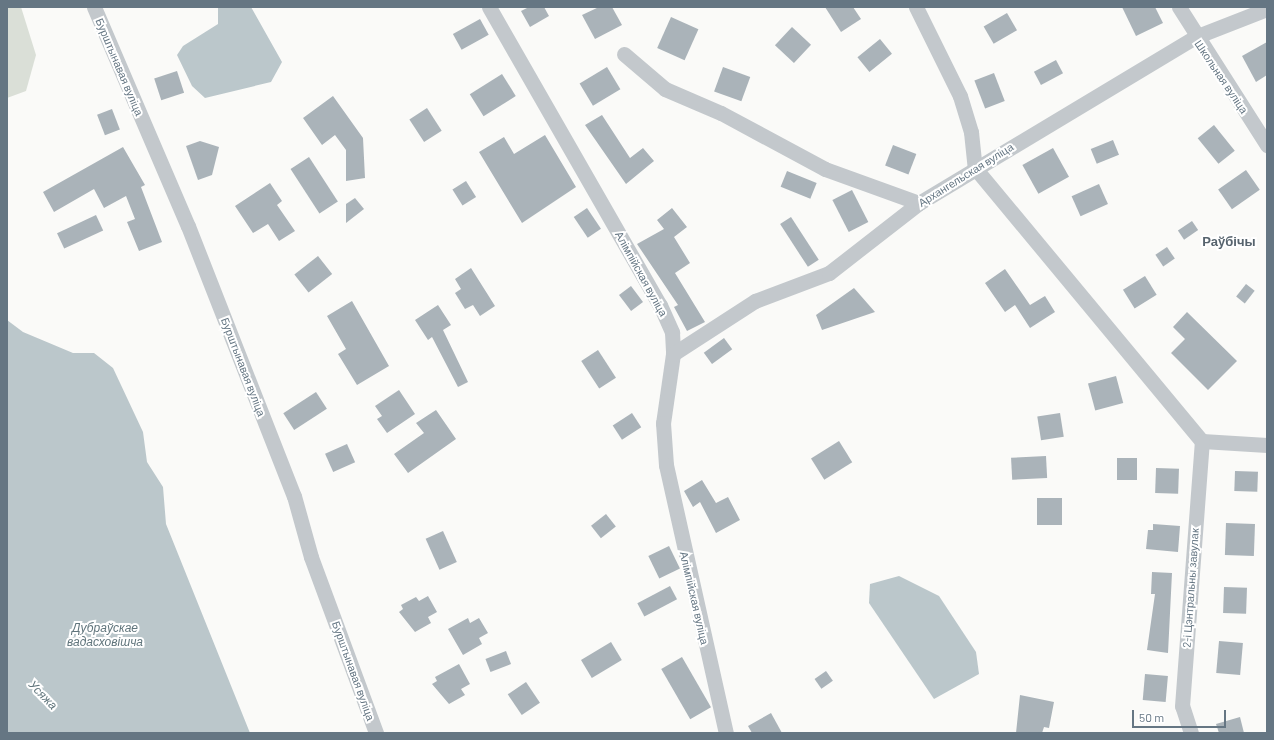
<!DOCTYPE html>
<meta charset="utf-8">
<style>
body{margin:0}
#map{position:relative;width:1274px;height:740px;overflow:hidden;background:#fafaf8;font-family:Barlow,sans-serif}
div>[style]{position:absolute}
.green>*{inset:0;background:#dadfd7}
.water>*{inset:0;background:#bbc7cb}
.building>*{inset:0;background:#aab3b9;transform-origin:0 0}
.minor>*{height:15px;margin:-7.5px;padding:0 7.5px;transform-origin:7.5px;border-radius:7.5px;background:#c3c8cc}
span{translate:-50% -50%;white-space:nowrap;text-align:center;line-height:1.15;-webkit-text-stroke:4px #fff;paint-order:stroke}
.street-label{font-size:11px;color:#657683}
.water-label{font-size:12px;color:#60757c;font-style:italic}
.quarter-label{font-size:13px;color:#57646e;font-weight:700}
.frame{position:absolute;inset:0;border:8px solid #657683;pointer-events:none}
.scale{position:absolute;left:1132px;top:710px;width:94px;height:18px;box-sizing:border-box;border:2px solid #657683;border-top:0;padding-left:5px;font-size:12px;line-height:14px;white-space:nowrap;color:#657683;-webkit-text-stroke:3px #fff;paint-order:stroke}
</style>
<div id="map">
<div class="green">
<div style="clip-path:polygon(7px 7px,21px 7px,36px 55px,26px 91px,7px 98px)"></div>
</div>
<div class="water">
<div style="clip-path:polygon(218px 7px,251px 7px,282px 62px,271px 82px,205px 98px,192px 86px,177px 55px,183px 46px,218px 24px)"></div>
<div style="clip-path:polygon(7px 320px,23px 332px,73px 353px,94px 353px,113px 368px,143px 432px,147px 462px,163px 487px,166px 524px,250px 733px,7px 733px)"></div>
<div style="clip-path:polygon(899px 576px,939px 596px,976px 652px,979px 674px,934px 699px,869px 603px,870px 584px)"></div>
</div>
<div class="building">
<div style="clip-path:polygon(529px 7px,544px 7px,549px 16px,530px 27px,521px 11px)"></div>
<div style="clip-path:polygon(599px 7px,612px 7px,622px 25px,595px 39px,582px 15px)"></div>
<div style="clip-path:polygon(825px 7px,853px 7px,861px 19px,841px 32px)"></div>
<div style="clip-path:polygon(1122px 7px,1155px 7px,1163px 23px,1136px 36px)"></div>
<div style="left:1007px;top:13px;width:20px;height:27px;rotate:60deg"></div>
<div style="left:671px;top:17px;width:30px;height:34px;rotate:24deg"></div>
<div style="left:480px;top:19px;width:18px;height:31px;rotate:61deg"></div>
<div style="left:792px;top:27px;width:26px;height:25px;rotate:43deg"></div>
<div style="left:880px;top:39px;width:19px;height:29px;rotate:51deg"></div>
<div style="clip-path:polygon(1267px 42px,1267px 75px,1256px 82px,1242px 56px)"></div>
<div style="left:1056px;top:60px;width:15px;height:25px;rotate:62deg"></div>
<div style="left:607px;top:67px;width:26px;height:32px;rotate:59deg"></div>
<div style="left:723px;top:67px;width:29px;height:26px;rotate:20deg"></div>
<div style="left:177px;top:71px;width:23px;height:24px;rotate:72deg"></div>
<div style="left:994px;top:73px;width:30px;height:21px;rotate:69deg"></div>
<div style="left:502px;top:74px;width:26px;height:38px;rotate:58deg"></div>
<div style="clip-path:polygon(333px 96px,363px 138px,365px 178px,346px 181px,346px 150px,335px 135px,322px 145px,303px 118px)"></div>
<div style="left:427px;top:108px;width:27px;height:21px;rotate:57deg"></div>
<div style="left:112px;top:109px;width:22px;height:16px;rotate:69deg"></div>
<div style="clip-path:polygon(602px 115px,630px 158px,643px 148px,654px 161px,626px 184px,585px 125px)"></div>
<div style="left:1214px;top:125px;width:33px;height:21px;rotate:51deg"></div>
<div style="clip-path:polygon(545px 135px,576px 187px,522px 223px,479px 152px,504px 137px,514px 154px)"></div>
<div style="left:1113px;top:140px;width:16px;height:24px;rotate:68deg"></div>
<div style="clip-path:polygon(200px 141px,219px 147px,212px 175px,198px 180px,186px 146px)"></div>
<div style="left:893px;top:145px;width:25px;height:22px;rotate:21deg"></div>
<div style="clip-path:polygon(123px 147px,145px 185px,141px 187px,162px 242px,139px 251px,127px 222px,135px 219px,126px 196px,104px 208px,94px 189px,54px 212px,43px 192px)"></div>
<div style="left:1053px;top:148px;width:33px;height:35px;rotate:61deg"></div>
<div style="left:309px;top:157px;width:53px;height:22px;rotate:57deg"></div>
<div style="left:1246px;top:170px;width:24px;height:34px;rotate:55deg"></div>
<div style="left:787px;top:171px;width:32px;height:17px;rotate:22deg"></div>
<div style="left:466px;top:181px;width:19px;height:16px;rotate:58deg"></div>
<div style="clip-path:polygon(270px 183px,282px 201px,277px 205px,295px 231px,279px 241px,268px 224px,253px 233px,235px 206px)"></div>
<div style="left:1099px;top:184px;width:22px;height:30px;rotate:66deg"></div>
<div style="left:852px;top:190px;width:36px;height:22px;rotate:63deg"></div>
<div style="clip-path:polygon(355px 198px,364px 209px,346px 223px,346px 204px)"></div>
<div style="left:587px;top:208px;width:25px;height:16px;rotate:56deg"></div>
<div style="clip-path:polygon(672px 208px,687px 227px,674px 237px,690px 263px,675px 273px,705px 322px,687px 331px,674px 307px,678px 305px,637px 244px,664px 229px,657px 220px)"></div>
<div style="left:96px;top:215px;width:17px;height:43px;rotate:65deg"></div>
<div style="left:791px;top:217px;width:51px;height:13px;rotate:57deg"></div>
<div style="left:1192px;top:221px;width:11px;height:17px;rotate:56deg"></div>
<div style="left:1167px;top:247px;width:14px;height:14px;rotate:56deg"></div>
<div style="left:318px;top:256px;width:23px;height:30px;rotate:52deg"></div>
<div style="clip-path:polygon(471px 268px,495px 306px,480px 316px,473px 305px,465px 309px,455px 293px,461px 289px,455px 279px)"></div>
<div style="clip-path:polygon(1005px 269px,1030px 305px,1045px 296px,1055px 312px,1030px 328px,1015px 305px,1005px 312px,985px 283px)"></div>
<div style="left:1145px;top:276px;width:22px;height:26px;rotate:58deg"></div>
<div style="left:1246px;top:284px;width:11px;height:16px;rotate:38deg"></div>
<div style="left:631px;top:286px;width:20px;height:15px;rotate:53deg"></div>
<div style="clip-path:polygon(854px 288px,875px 312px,822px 330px,816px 315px)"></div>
<div style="clip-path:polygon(352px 301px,389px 366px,357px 385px,338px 354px,346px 349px,327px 316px)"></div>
<div style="clip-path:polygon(438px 305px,451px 325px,443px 330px,468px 382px,458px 387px,432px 337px,428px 340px,415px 320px)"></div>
<div style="clip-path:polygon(1187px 312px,1237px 361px,1208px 390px,1171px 353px,1185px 339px,1173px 327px)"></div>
<div style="left:724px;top:338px;width:14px;height:25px;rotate:54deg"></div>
<div style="left:598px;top:350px;width:33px;height:20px;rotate:57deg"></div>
<div style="left:1116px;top:376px;width:28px;height:29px;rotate:75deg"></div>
<div style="clip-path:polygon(399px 390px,415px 414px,387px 433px,377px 419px,382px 416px,375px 406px)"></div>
<div style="left:316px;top:392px;width:20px;height:39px;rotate:57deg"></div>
<div style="clip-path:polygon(436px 410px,456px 439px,408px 473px,394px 454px,424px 433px,416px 423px)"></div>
<div style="left:632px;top:413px;width:17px;height:23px;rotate:57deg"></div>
<div style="left:1060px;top:413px;width:24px;height:23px;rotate:81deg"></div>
<div style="left:839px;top:441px;width:25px;height:33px;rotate:58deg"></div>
<div style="left:347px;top:444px;width:20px;height:24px;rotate:66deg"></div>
<div style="left:1046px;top:456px;width:22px;height:35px;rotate:87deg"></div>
<div style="left:1117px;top:458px;width:20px;height:22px"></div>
<div style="left:1156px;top:468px;width:23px;height:25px;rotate:2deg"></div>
<div style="left:1235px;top:471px;width:23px;height:20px;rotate:2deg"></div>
<div style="clip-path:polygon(702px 480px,716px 503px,728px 497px,740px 520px,716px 533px,700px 502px,693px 507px,684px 491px)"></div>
<div style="left:1062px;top:498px;width:27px;height:25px;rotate:90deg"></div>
<div style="left:606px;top:514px;width:16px;height:19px;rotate:52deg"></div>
<div style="left:1226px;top:523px;width:29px;height:32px;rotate:2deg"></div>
<div style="clip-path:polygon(1153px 524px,1180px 526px,1178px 552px,1146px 549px,1148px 530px,1153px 530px)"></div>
<div style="left:443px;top:531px;width:34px;height:19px;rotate:66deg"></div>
<div style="left:669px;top:546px;width:25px;height:23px;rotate:64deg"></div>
<div style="clip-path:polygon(1152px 572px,1172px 573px,1168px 653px,1147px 650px,1155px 594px,1151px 594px)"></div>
<div style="left:670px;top:586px;width:15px;height:37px;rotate:62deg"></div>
<div style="left:1224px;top:587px;width:23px;height:26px;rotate:2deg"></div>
<div style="clip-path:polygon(428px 596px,437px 612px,428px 617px,431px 623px,415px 632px,399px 612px,403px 609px,401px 605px,416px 597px,419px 601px)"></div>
<div style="clip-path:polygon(468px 618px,470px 623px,479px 618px,488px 633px,479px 638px,482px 644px,463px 655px,448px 629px)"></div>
<div style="left:1219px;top:641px;width:24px;height:32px;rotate:5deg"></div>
<div style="left:611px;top:642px;width:21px;height:35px;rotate:59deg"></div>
<div style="left:506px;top:651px;width:14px;height:22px;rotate:69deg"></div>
<div style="left:682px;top:657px;width:58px;height:24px;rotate:60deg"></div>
<div style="clip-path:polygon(459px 664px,470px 684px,461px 689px,465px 695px,449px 704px,432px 684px,437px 681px,435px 677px)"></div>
<div style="left:826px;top:671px;width:12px;height:14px;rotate:55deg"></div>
<div style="left:1145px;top:674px;width:23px;height:26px;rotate:5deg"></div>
<div style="left:526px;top:682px;width:25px;height:22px;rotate:56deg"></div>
<div style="clip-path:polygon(1020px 695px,1054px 702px,1049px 728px,1044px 727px,1042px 733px,1016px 733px)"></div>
<div style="clip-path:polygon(771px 713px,782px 733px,752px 733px,748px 726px)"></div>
<div style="clip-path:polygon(1240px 717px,1244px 733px,1219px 733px,1216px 724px)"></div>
</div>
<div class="minor">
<div style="left:94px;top:7px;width:238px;rotate:66.8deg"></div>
<div style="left:188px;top:226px;width:290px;rotate:68.6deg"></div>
<div style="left:294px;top:496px;width:63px;rotate:74.4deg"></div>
<div style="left:311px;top:557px;width:188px;rotate:69.7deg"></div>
<div style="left:489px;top:7px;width:344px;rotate:60.2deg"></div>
<div style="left:660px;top:305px;width:30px;rotate:66deg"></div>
<div style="left:672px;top:332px;width:22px;rotate:87deg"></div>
<div style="left:673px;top:354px;width:70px;rotate:98.2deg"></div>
<div style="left:663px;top:423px;width:42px;rotate:85.9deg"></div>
<div style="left:666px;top:465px;width:275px;rotate:77.4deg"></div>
<div style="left:916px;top:7px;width:99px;rotate:63.7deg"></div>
<div style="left:960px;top:96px;width:38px;rotate:73deg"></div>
<div style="left:971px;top:132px;width:36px;rotate:84deg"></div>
<div style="left:975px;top:168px;width:355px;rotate:50.3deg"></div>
<div style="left:1179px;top:7px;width:164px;rotate:57.5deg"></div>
<div style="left:624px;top:54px;width:54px;rotate:40.5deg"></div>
<div style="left:665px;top:89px;width:61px;rotate:23.2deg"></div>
<div style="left:721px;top:113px;width:118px;rotate:28.3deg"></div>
<div style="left:825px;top:169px;width:100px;rotate:19.9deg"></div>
<div style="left:673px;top:354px;width:98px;rotate:-32.9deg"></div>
<div style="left:755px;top:301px;width:79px;rotate:-20.7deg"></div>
<div style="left:829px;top:273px;width:114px;rotate:-37.9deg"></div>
<div style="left:919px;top:203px;width:322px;rotate:-31deg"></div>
<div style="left:1195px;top:37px;width:77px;rotate:-21.3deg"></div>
<div style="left:1202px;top:441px;width:65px;rotate:3.5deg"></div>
<div style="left:1191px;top:733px;width:28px;rotate:-108deg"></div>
<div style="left:1182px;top:706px;width:266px;rotate:-85.7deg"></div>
</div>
<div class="street-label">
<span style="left:119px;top:67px;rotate:67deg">Бурштынавая вуліца</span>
<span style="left:1221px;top:77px;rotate:56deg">Школьная вуліца</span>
<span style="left:966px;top:175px;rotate:-32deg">Архангельская вуліца</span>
<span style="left:641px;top:274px;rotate:61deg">Алімпійская вуліца</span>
<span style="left:243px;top:367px;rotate:69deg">Бурштынавая вуліца</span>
<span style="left:1191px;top:588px;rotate:-86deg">2-і Цэнтральны завулак</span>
<span style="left:694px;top:598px;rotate:77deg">Алімпійская вуліца</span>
<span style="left:353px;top:671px;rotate:70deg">Бурштынавая вуліца</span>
</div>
<div class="water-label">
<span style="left:105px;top:635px">Дубраўскае<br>вадасховішча</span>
<span style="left:43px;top:695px;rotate:46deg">Усяжа</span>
</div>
<div class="quarter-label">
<span style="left:1229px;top:241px">Раўбічы</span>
</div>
<div class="frame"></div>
<div class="scale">50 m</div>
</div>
